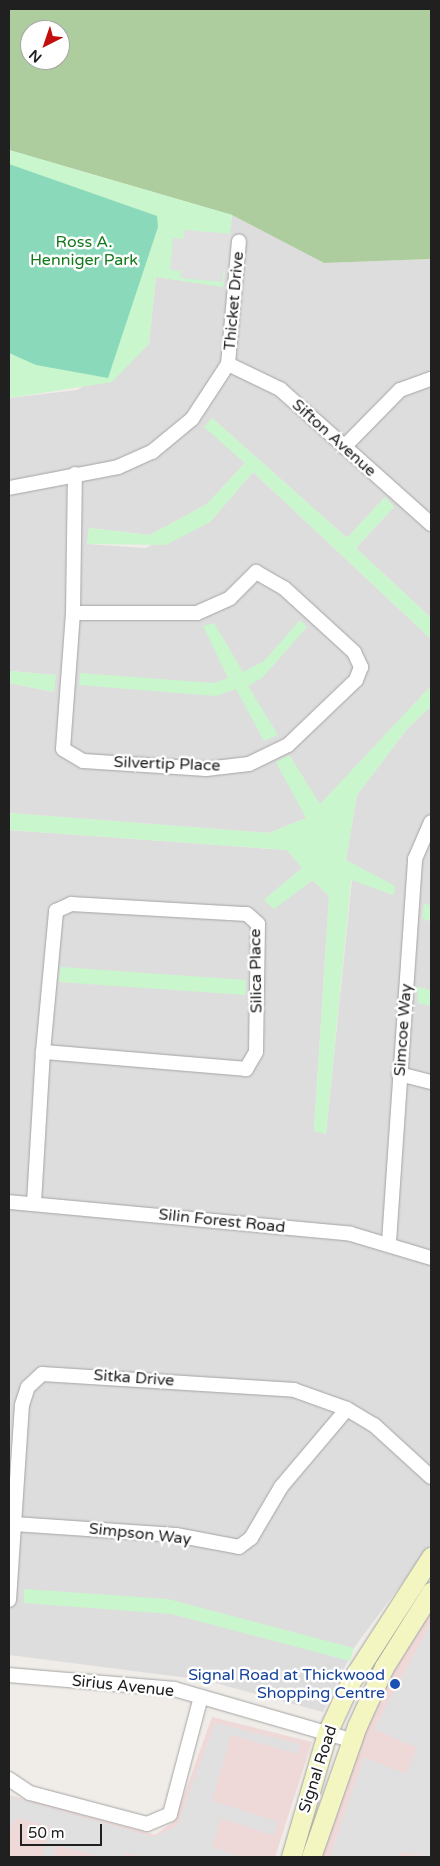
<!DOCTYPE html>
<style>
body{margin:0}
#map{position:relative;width:440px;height:1866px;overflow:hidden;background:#f0ede8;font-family:"Varela Round",sans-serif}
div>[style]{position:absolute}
.residential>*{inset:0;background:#dedddd}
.commercial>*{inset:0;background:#efd9d8}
.forest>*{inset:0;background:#adcd9f}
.park>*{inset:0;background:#c9f6cc;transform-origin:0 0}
.pitch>*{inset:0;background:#8bd9bb}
.parking>*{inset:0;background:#e0e0e0}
.roads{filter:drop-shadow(0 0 1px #a4a4a4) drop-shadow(0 0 1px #a4a4a4)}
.street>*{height:14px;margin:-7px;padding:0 7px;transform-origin:7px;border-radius:7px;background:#fff}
.secondary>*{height:19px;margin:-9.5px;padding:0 9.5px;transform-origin:9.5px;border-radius:9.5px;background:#f3f6c0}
.dots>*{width:14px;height:14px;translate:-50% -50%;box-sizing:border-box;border:2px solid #fff;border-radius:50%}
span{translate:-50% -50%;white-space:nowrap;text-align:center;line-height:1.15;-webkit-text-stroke:5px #fff;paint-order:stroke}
.park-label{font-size:16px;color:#13791c}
.street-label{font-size:16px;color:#202020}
.transit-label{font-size:16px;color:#164399}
.right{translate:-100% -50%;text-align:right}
.frame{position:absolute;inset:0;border:10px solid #202020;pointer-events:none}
.north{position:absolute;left:20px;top:20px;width:50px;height:50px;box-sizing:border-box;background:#fff;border:1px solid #a6a6a6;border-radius:50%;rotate:221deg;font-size:14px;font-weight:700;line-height:20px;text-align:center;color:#202020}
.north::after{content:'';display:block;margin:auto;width:18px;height:22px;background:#c30e0e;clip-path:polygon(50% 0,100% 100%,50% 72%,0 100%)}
.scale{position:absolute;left:20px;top:1824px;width:82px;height:22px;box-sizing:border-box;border:2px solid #202020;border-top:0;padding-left:6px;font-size:15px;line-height:18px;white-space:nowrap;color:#202020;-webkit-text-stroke:4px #fff;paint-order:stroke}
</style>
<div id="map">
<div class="residential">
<div style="clip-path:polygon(232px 215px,324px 263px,431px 259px,431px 618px,356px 548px,394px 507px,385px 497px,347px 538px,212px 418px,205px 427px,245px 463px,207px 504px,150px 535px,89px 528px,87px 544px,145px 548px,210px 522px,253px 472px,431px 639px,431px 686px,320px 805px,289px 755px,306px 818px,269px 833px,9px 813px,9px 683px,54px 692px,55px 675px,9px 671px,9px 398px,77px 390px,149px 344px,156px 277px,223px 286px)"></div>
<div style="clip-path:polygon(431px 706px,431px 1544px,354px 1648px,323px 1712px,204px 1680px,9px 1655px,9px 830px,287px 850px,302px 868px,265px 899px,274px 908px,313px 880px,329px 896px,314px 1130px,326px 1134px,352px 879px,393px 895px,346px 860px,357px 795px,407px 729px)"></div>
</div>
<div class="commercial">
<div style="clip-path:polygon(431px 1592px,431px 1857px,311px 1857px,351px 1740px)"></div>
<div style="clip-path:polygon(212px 1717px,312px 1742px,275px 1857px,9px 1857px,9px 1795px,155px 1835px,175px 1820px)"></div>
</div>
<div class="forest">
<div style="clip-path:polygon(evenodd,9px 9px,431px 9px,431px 259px,324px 263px,232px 215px,9px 150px,9px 9px,30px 30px,60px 30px,60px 60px,30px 60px,30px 30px)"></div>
</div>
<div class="park">
<div style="clip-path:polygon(9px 150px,232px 215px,223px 287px,156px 277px,149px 344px,112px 382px,9px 398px)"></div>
<div style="clip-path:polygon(212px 418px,347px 538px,385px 497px,394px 507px,356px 548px,431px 618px,431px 639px,253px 472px,210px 522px,166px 545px,87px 544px,89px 528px,150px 535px,207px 504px,245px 463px,204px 427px)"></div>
<div style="clip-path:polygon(300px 620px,307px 627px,262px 678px,248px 686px,278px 735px,264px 741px,236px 689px,216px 696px,79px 685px,80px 673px,214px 683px,228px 678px,203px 626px,214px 623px,243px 672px,264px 661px)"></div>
<div style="clip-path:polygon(9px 671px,56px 675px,54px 692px,9px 683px)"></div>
<div style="clip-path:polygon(431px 686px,431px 706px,407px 729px,357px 795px,346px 860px,395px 886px,394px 895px,351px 880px,326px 1134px,314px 1131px,329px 896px,313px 880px,274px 909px,264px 900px,302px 868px,287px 850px,9px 830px,9px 813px,269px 833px,306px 818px,276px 762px,289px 755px,320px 804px)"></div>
<div style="clip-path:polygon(424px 903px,431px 906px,431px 922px,422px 918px)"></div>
<div style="left:60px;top:967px;width:187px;height:15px;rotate:4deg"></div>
<div style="clip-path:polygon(417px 987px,431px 990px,431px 1006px,418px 1003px)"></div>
<div style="clip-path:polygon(24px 1589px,168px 1599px,354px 1648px,350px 1661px,171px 1614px,24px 1603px)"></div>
</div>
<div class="pitch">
<div style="clip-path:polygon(9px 164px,157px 216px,158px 227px,108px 378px,36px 365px,9px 353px)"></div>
</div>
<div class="parking">
<div style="clip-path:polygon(184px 230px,233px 234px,231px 271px,223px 270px,223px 282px,180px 278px,181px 271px,170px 270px,173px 238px,183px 239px)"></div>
<div style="clip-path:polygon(431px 1623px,431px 1857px,400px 1852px,398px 1857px,330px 1857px,364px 1757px,406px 1774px,417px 1748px,374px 1729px)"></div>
<div style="clip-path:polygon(215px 1723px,300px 1744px,297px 1754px,231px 1735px,212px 1801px,277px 1821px,274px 1836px,221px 1818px,212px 1847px,242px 1857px,145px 1857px,125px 1853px,124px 1857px,104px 1857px,56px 1845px,53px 1857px,42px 1857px,50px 1827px,18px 1818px,9px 1827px,9px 1796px,154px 1837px,177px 1826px)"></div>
</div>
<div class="roads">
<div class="street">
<div style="left:228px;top:364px;width:58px;rotate:25.7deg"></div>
<div style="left:280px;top:389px;width:203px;rotate:41.8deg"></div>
<div style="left:344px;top:447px;width:80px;rotate:-45.5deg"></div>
<div style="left:400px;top:390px;width:33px;rotate:-20deg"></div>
<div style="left:9px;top:488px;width:111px;rotate:-10.9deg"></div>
<div style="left:118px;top:467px;width:37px;rotate:-24deg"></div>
<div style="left:152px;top:452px;width:52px;rotate:-39.5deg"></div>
<div style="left:192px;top:419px;width:66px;rotate:-56.8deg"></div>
<div style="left:228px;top:364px;width:123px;rotate:-84.9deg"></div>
<div style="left:73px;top:613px;width:124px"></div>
<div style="left:197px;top:613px;width:36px;rotate:-24deg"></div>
<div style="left:230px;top:598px;width:37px;rotate:-45deg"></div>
<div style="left:256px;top:572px;width:32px;rotate:30deg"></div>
<div style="left:284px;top:588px;width:95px;rotate:42.4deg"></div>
<div style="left:354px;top:652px;width:17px;rotate:65deg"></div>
<div style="left:361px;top:667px;width:14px;rotate:111deg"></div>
<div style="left:356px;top:680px;width:94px;rotate:136.3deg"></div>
<div style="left:288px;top:745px;width:43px;rotate:154deg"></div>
<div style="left:249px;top:764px;width:43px;rotate:173.4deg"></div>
<div style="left:206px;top:769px;width:123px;rotate:-176.3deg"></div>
<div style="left:83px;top:761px;width:23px;rotate:-149deg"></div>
<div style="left:63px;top:749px;width:136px;rotate:-85.8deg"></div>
<div style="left:73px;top:613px;width:139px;rotate:-89.2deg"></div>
<div style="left:399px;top:1074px;width:33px;rotate:14deg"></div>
<div style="left:9px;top:1202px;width:343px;rotate:5.3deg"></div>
<div style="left:351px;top:1234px;width:84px;rotate:16.7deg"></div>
<div style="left:34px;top:1203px;width:151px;rotate:-86.6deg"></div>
<div style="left:43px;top:1052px;width:142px;rotate:-84.7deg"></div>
<div style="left:56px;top:911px;width:17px;rotate:-25deg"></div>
<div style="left:71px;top:904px;width:176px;rotate:3.3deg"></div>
<div style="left:247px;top:914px;width:15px;rotate:42deg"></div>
<div style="left:258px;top:924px;width:128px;rotate:90.9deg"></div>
<div style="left:256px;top:1052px;width:20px;rotate:120deg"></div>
<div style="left:246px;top:1069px;width:204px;rotate:-175.2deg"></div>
<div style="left:389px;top:1242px;width:384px;rotate:-86.1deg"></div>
<div style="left:415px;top:859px;width:40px;rotate:-66.6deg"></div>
<div style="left:14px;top:1524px;width:162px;rotate:3.9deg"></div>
<div style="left:176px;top:1535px;width:64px;rotate:10.8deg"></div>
<div style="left:239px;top:1547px;width:15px;rotate:-37deg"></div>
<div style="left:251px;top:1538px;width:59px;rotate:-59.5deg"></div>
<div style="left:281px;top:1487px;width:102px;rotate:-49.8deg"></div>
<div style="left:9px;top:1600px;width:195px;rotate:-86.2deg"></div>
<div style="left:22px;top:1405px;width:19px;rotate:-72deg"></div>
<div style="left:28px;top:1387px;width:19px;rotate:-43deg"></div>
<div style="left:42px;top:1374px;width:253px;rotate:3.6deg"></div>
<div style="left:294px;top:1390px;width:56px;rotate:19.7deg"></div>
<div style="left:347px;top:1409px;width:31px;rotate:31deg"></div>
<div style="left:374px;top:1425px;width:77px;rotate:42.4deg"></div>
<div style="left:9px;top:1675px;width:166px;rotate:4.8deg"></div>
<div style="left:174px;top:1689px;width:184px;rotate:16.1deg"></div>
<div style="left:9px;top:1779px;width:25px;rotate:34deg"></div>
<div style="left:30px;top:1793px;width:121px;rotate:14.8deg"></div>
<div style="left:147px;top:1824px;width:25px;rotate:-23deg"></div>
<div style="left:170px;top:1814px;width:121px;rotate:-75.2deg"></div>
</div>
<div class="secondary">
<div style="left:291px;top:1857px;width:129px;rotate:-73.8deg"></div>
<div style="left:327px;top:1733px;width:57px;rotate:-65.2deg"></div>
<div style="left:351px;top:1681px;width:148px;rotate:-57.2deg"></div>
<div style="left:311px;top:1857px;width:139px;rotate:-70.7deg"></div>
<div style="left:357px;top:1726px;width:65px;rotate:-65.4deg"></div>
<div style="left:384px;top:1667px;width:89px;rotate:-57.9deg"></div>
</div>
</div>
<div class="dots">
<div style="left:395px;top:1684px;background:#1a4fb4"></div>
</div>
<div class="park-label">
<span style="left:84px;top:251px">Ross A.<br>Henniger Park</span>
</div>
<div class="street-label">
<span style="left:234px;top:301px;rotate:-85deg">Thicket Drive</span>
<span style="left:334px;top:438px;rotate:42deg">Sifton Avenue</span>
<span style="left:167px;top:764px;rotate:2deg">Silvertip Place</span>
<span style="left:256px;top:971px;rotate:-91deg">Silica Place</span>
<span style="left:403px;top:1030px;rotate:-86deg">Simcoe Way</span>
<span style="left:222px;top:1221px;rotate:6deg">Silin Forest Road</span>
<span style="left:134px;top:1378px;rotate:4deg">Sitka Drive</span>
<span style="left:140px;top:1534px;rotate:6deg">Simpson Way</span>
<span style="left:123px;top:1686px;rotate:6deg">Sirius Avenue</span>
<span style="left:318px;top:1769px;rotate:-72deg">Signal Road</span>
</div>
<div class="transit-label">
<span class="right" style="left:385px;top:1684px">Signal Road at Thickwood<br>Shopping Centre</span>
</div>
<div class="frame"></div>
<div class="north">N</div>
<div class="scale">50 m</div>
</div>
